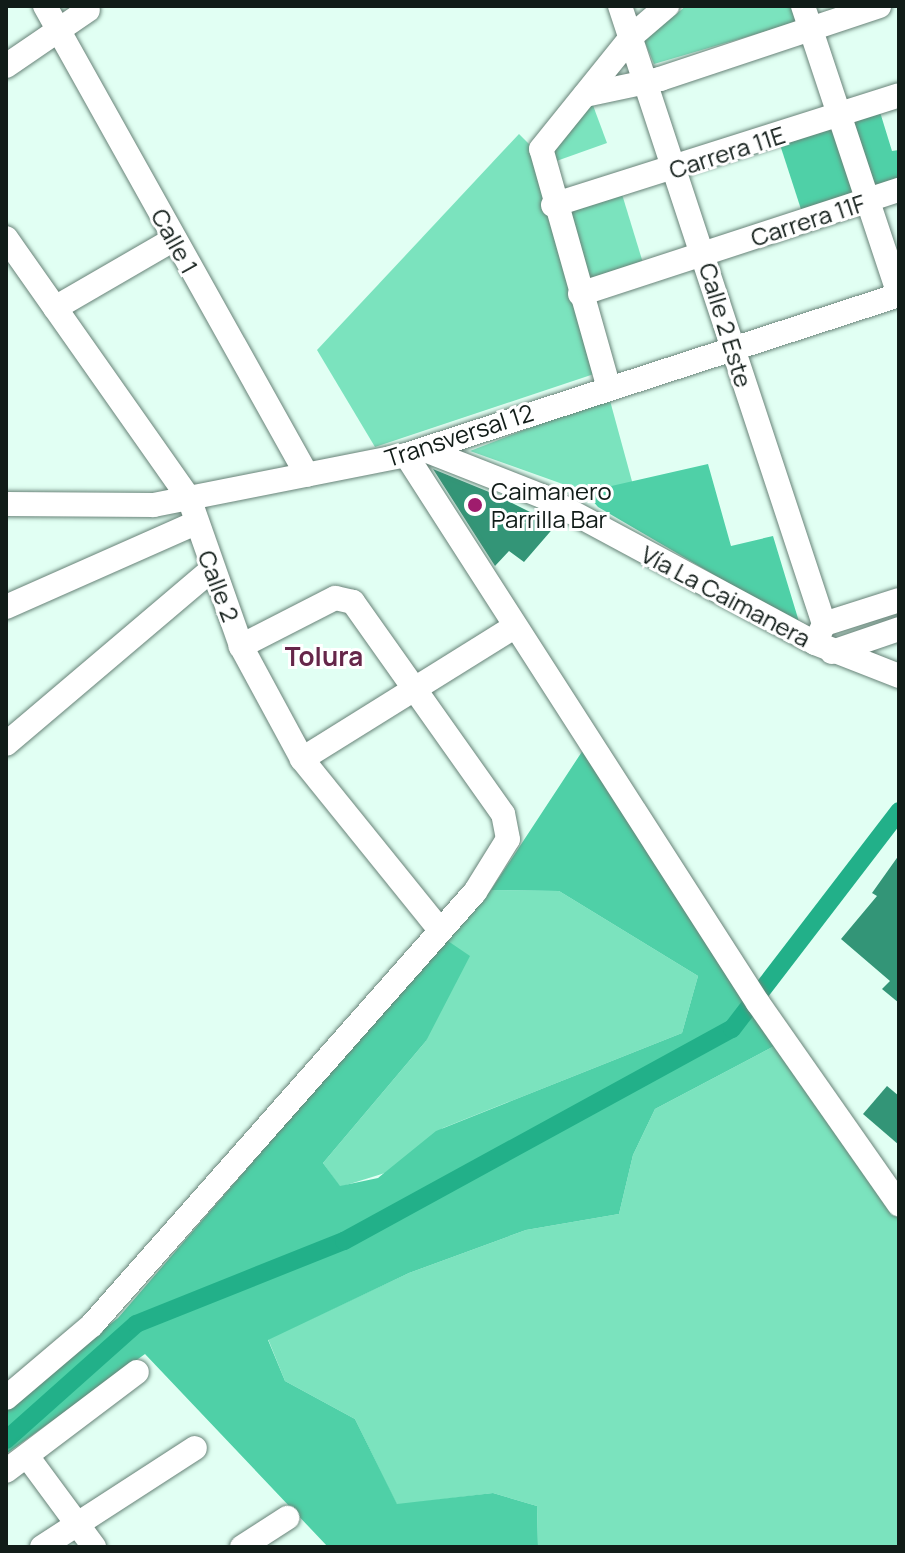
<!DOCTYPE html>
<meta charset="utf-8">
<style>
body{margin:0}
#map{position:relative;width:905px;height:1553px;overflow:hidden;background:#e1fff3;font-family:Manrope,sans-serif}
div>[style]{position:absolute}
.green>*{inset:0;background:#7be3be;transform-origin:0 0}
.forest>*{inset:0;background:#4fd0a7;transform-origin:0 0}
.canal>*{height:18px;margin:-9px;padding:0 9px;transform-origin:9px;border-radius:9px;background:#22b089}
.building>*{inset:0;background:#339577}
.roads{filter:drop-shadow(0 0 2px #688378) drop-shadow(0 0 2px #688378)}
.minor>*{height:24px;margin:-12px;padding:0 12px;transform-origin:12px;border-radius:12px;background:#fff}
.dots>*{width:22px;height:22px;translate:-50% -50%;box-sizing:border-box;border:4px solid #fff;border-radius:50%}
span{translate:-50% -50%;white-space:nowrap;text-align:center;line-height:1.15;-webkit-text-stroke:6px #fff;paint-order:stroke}
.street-label{font-size:24px;color:#111c18}
.poi-label{font-size:24px;color:#111c18}
.left{translate:0 -50%;text-align:left}
.neighbourhood-label{font-size:26px;color:#652649;font-weight:700}
.frame{position:absolute;inset:0;border:8px solid #111c18;pointer-events:none}
</style>
<div id="map">
<div class="green">
<div style="clip-path:polygon(686px 6px,796px 6px,801px 21px,654px 64px,644px 40px)"></div>
<div style="clip-path:polygon(591px 100px,607px 143px,548px 164px,545px 152px)"></div>
<div style="clip-path:polygon(519px 134px,536px 151px,597px 373px,375px 447px,317px 350px)"></div>
<div style="left:621px;top:191px;width:79px;height:61px;rotate:73deg"></div>
<div style="clip-path:polygon(609px 397px,633px 485px,585px 492px,470px 451px)"></div>
<div style="clip-path:polygon(491px 890px,559px 891px,698px 976px,682px 1033px,443px 1128px,385px 1173px,340px 1187px,323px 1163px,426px 1041px,445px 939px)"></div>
<div style="clip-path:polygon(778px 1044px,899px 1215px,899px 1547px,538px 1547px,537px 1506px,493px 1493px,397px 1505px,355px 1419px,285px 1381px,268px 1339px,409px 1273px,526px 1230px,619px 1214px,633px 1155px,655px 1109px)"></div>
</div>
<div class="forest">
<div style="clip-path:polygon(880px 112px,892px 151px,899px 150px,899px 188px,874px 195px,850px 121px)"></div>
<div style="left:835px;top:123px;width:81px;height:59px;rotate:72deg"></div>
<div style="clip-path:polygon(708px 464px,731px 546px,773px 536px,800px 625px,598px 507px,585px 492px)"></div>
<div style="clip-path:polygon(589px 741px,778px 1044px,655px 1109px,633px 1155px,619px 1214px,526px 1230px,409px 1273px,268px 1340px,285px 1381px,355px 1419px,397px 1504px,493px 1493px,537px 1506px,538px 1547px,328px 1547px,145px 1354px,6px 1454px,6px 1405px,118px 1318px,445px 939px,470px 956px,426px 1041px,323px 1163px,340px 1186px,378px 1178px,436px 1131px,682px 1033px,698px 976px,559px 891px,491px 890px)"></div>
</div>
<div class="canal">
<div style="left:6px;top:1440px;width:174px;rotate:-41.7deg"></div>
<div style="left:136px;top:1324px;width:224px;rotate:-21.8deg"></div>
<div style="left:344px;top:1241px;width:442px;rotate:-28.7deg"></div>
<div style="left:732px;top:1029px;width:275px;rotate:-52.5deg"></div>
</div>
<div class="building">
<div style="clip-path:polygon(433px 469px,494px 494px,556px 525px,524px 562px,509px 551px,495px 566px)"></div>
<div style="clip-path:polygon(899px 855px,899px 1003px,882px 989px,890px 981px,841px 939px,877px 896px,872px 893px)"></div>
<div style="clip-path:polygon(887px 1086px,899px 1096px,899px 1145px,863px 1114px)"></div>
</div>
<div class="roads">
<div class="minor">
<div style="left:45px;top:6px;width:537px;rotate:60.81deg"></div>
<div style="left:620px;top:6px;width:651px;rotate:71.73deg"></div>
<div style="left:824px;top:624px;width:21px;rotate:115deg"></div>
<div style="left:803px;top:6px;width:305px;rotate:71.6deg"></div>
<div style="left:6px;top:66px;width:99px;rotate:-34.3deg"></div>
<div style="left:585px;top:95px;width:77px;rotate:-12deg"></div>
<div style="left:660px;top:79px;width:231px;rotate:-18.4deg"></div>
<div style="left:553px;top:205px;width:363px;rotate:-17.6deg"></div>
<div style="left:6px;top:238px;width:318px;rotate:54.9deg"></div>
<div style="left:189px;top:498px;width:157px;rotate:70.6deg"></div>
<div style="left:241px;top:646px;width:128px;rotate:61.6deg"></div>
<div style="left:302px;top:759px;width:220px;rotate:51.1deg"></div>
<div style="left:580px;top:294px;width:336px;rotate:-18.1deg"></div>
<div style="left:55px;top:308px;width:138px;rotate:-30.1deg"></div>
<div style="left:608px;top:385px;width:245px;rotate:-105.8deg"></div>
<div style="left:541px;top:149px;width:146px;rotate:-51.1deg"></div>
<div style="left:633px;top:35px;width:45px;rotate:-40.5deg"></div>
<div style="left:425px;top:450px;width:126px;rotate:21.5deg"></div>
<div style="left:542px;top:496px;width:310px;rotate:28.3deg"></div>
<div style="left:815px;top:643px;width:90px;rotate:21.4deg"></div>
<div style="left:406px;top:455px;width:651px;rotate:57.29deg"></div>
<div style="left:758px;top:1003px;width:246px;rotate:55deg"></div>
<div style="left:6px;top:504px;width:148px;rotate:0.4deg"></div>
<div style="left:154px;top:505px;width:257px;rotate:-11.2deg"></div>
<div style="left:406px;top:455px;width:518px;rotate:-17.98deg"></div>
<div style="left:6px;top:607px;width:208px;rotate:-23.9deg"></div>
<div style="left:824px;top:624px;width:79px;rotate:-17.7deg"></div>
<div style="left:832px;top:652px;width:71px;rotate:-18.9deg"></div>
<div style="left:6px;top:744px;width:269px;rotate:-40.3deg"></div>
<div style="left:302px;top:759px;width:250px;rotate:-31.9deg"></div>
<div style="left:6px;top:1398px;width:113px;rotate:-40.3deg"></div>
<div style="left:92px;top:1325px;width:578px;rotate:-48.51deg"></div>
<div style="left:475px;top:892px;width:62px;rotate:-58.1deg"></div>
<div style="left:508px;top:839px;width:25px;rotate:-101deg"></div>
<div style="left:503px;top:814px;width:260px;rotate:-125.3deg"></div>
<div style="left:353px;top:602px;width:18px;rotate:-167deg"></div>
<div style="left:335px;top:598px;width:106px;rotate:152.9deg"></div>
<div style="left:27px;top:1456px;width:113px;rotate:53.6deg"></div>
<div style="left:6px;top:1471px;width:164px;rotate:-37.1deg"></div>
<div style="left:42px;top:1547px;width:182px;rotate:-32.9deg"></div>
<div style="left:242px;top:1547px;width:54px;rotate:-32.8deg"></div>
</div>
</div>
<div class="dots">
<div style="left:475px;top:505px;background:#9f1c6d"></div>
</div>
<div class="street-label">
<span style="left:727px;top:152px;rotate:-18deg">Carrera 11E</span>
<span style="left:808px;top:220px;rotate:-18deg">Carrera 11F</span>
<span style="left:175px;top:241px;rotate:61deg">Calle 1</span>
<span style="left:726px;top:325px;rotate:73deg">Calle 2 Este</span>
<span style="left:459px;top:435px;rotate:-18deg">Transversal 12</span>
<span style="left:219px;top:586px;rotate:69deg">Calle 2</span>
<span style="left:726px;top:596px;rotate:28deg">Vía La Caimanera</span>
</div>
<div class="poi-label">
<span class="left" style="left:491px;top:505px">Caimanero<br>Parrilla Bar</span>
</div>
<div class="neighbourhood-label">
<span style="left:324px;top:657px">Tolura</span>
</div>
<div class="frame"></div>
</div>
